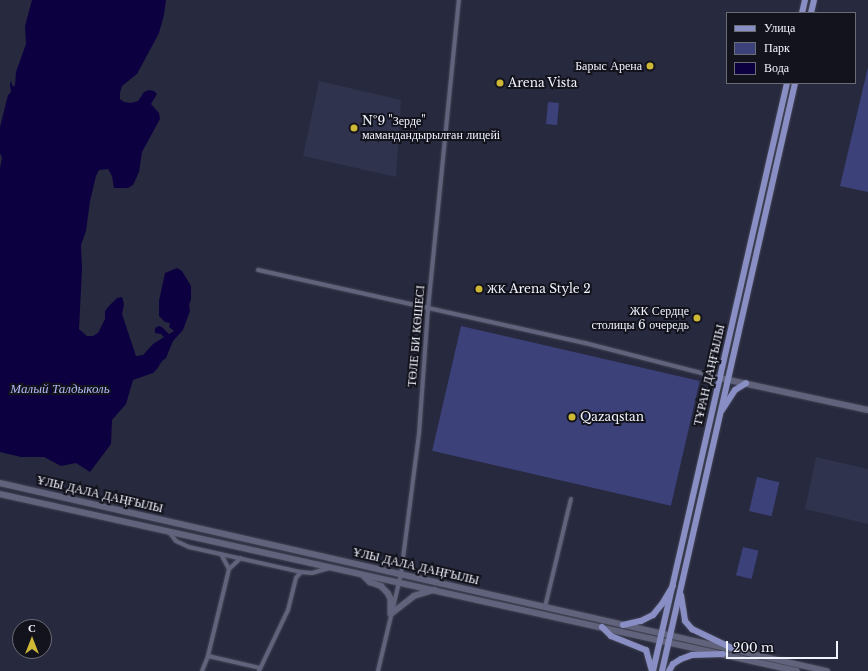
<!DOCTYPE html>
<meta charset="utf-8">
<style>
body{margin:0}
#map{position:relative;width:868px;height:671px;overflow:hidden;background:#27293e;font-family:"Libre Baskerville",serif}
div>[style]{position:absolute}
.built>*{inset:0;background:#30334d}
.green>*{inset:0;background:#3d417a;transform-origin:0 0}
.water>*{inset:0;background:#0d0041}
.roads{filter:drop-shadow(0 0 1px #424454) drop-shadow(0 0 1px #424454)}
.street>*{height:4px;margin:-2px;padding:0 2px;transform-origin:2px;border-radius:2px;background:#60637b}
.secondary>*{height:5.5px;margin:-2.75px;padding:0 2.75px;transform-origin:2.75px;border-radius:2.75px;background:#60637b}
.primary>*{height:6px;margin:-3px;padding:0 3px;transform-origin:3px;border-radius:3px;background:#898fc4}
.dots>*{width:11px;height:11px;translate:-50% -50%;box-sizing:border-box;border:2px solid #12131c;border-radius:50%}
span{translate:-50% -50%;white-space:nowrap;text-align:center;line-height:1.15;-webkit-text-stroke:4px #12131c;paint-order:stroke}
.poi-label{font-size:12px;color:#f1f3fe}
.right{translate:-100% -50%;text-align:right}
.left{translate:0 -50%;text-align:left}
.street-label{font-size:12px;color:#f1f3fe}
.water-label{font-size:13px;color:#b2baf8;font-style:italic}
.legend{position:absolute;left:726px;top:12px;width:130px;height:72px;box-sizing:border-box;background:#12131c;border:1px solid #6b6d76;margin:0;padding:5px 7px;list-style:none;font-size:12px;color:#f1f3fe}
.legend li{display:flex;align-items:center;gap:8px;height:20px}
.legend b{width:20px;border:1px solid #6b6d76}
.north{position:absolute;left:12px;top:619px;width:40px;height:40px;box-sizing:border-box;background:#12131c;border:1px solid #6b6d76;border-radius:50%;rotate:0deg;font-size:11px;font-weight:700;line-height:16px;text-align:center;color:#f1f3fe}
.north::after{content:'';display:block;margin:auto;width:14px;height:18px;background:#d0b837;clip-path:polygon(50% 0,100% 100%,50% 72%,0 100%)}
.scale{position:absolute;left:726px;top:641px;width:112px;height:18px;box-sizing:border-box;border:2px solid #f1f3fe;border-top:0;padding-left:5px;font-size:12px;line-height:14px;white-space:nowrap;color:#f1f3fe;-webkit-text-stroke:3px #12131c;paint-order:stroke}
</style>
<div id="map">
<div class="built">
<div style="clip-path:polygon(319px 81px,401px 100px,396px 177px,303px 156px)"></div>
<div style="clip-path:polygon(816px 457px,868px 469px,868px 524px,805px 509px)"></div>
</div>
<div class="green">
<div style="clip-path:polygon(868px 67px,868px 192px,840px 186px)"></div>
<div style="left:548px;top:102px;width:11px;height:22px;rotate:5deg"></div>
<div style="left:461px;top:326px;width:245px;height:128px;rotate:13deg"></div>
<div style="left:757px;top:477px;width:23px;height:35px;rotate:13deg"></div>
<div style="left:743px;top:547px;width:16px;height:29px;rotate:14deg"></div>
</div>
<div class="water">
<div style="clip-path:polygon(32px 0,166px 0,164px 15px,159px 33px,137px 74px,122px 86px,120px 93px,120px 99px,124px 102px,131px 103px,138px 101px,144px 92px,149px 90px,154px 91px,157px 94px,151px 104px,159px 113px,160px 119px,142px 152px,139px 172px,133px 185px,128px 188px,114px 188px,112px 176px,108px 169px,99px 170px,96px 176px,90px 201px,86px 231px,81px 245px,82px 269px,79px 329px,87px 336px,93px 336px,98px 333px,105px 319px,105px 311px,109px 306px,117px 298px,122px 297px,124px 304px,122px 314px,136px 356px,143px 355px,153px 344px,164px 337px,161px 334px,155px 333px,155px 328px,159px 326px,162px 327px,169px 334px,174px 331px,169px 327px,170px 323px,165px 322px,159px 316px,159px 301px,165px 273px,177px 268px,182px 271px,191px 286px,191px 300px,189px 304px,190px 311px,183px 330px,173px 341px,166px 358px,162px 361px,157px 369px,153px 373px,133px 380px,126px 404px,112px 420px,111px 444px,90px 472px,76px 463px,61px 466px,44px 457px,21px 457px,0 452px,0 168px,2px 158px,0 153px,0 127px,8px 95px,11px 92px,10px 84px,11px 81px,13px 87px,15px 85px,16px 72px,26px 44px,25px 26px)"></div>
</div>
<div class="roads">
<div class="street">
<div style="left:258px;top:270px;width:335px;rotate:12.6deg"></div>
<div style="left:585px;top:343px;width:139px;rotate:14.5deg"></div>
<div style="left:169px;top:532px;width:11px;rotate:52deg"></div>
<div style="left:176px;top:541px;width:14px;rotate:25deg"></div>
<div style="left:189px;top:547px;width:115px;rotate:12.6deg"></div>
<div style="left:221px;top:554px;width:17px;rotate:62deg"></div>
<div style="left:229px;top:569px;width:16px;rotate:-43deg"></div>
<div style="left:229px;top:569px;width:89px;rotate:103.6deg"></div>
<div style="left:208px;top:656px;width:53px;rotate:13deg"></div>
<div style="left:545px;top:607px;width:111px;rotate:-76.5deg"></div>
<div style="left:202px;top:671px;width:16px;rotate:-68deg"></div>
<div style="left:259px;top:671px;width:68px;rotate:-64.6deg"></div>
<div style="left:288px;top:610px;width:33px;rotate:-76deg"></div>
<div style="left:296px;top:578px;width:8px;rotate:-50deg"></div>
<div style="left:301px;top:572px;width:11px;rotate:5deg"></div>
<div style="left:312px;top:573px;width:19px;rotate:-16deg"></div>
<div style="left:378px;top:671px;width:100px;rotate:-76.7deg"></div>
<div style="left:401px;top:574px;width:141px;rotate:-82.7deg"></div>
<div style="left:419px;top:434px;width:125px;rotate:-85.9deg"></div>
<div style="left:428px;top:309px;width:311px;rotate:-84.3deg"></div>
</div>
<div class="secondary">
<div style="left:720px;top:378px;width:151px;rotate:12.2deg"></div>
<div style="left:0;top:483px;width:848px;rotate:12.81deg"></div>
<div style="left:0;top:494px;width:816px;rotate:12.52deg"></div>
<div style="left:363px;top:575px;width:10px;rotate:45deg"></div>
<div style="left:370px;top:582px;width:12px;rotate:20deg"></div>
<div style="left:381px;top:586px;width:10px;rotate:45deg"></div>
<div style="left:388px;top:593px;width:7px;rotate:63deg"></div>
<div style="left:391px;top:599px;width:15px;rotate:90deg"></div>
<div style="left:391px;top:614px;width:29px;rotate:-38deg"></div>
<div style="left:414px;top:596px;width:21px;rotate:-17deg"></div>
</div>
<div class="primary">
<div style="left:802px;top:13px;width:13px;rotate:-77deg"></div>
<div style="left:811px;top:13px;width:13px;rotate:-77deg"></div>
<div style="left:722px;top:410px;width:24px;rotate:-57deg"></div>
<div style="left:735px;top:390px;width:13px;rotate:-32deg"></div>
<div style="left:681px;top:595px;width:26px;rotate:81deg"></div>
<div style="left:685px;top:621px;width:11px;rotate:49deg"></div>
<div style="left:692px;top:629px;width:51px;rotate:25.6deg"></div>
<div style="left:623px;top:625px;width:18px;rotate:-13deg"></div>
<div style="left:641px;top:621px;width:13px;rotate:-27deg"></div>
<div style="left:653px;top:615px;width:14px;rotate:-51deg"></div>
<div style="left:662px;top:604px;width:21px;rotate:-59deg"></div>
<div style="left:602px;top:627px;width:13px;rotate:45deg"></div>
<div style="left:611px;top:636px;width:38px;rotate:22deg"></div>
<div style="left:646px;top:650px;width:22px;rotate:74deg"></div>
<div style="left:653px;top:671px;width:603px;rotate:-77.16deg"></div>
<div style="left:662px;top:671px;width:603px;rotate:-77.25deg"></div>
<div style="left:669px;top:671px;width:8px;rotate:-60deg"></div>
<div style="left:673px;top:664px;width:9px;rotate:-32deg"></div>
<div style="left:681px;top:659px;width:12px;rotate:-20deg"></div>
<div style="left:692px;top:655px;width:31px;rotate:-2deg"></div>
</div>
</div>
<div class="dots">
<div style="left:650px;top:66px;background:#d0b837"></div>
<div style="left:500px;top:83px;background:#d0b837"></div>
<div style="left:354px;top:128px;background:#d0b837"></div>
<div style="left:479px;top:289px;background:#d0b837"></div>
<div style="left:697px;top:318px;background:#d0b837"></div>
<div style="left:572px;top:417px;background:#d0b837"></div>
</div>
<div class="poi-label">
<span class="right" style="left:642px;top:66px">Барыс Арена</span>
<span class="left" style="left:508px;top:83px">Arena Vista</span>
<span class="left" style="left:362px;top:128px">№9 "Зерде"<br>мамандандырылған лицейі</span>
<span class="left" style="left:487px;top:289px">ЖК Arena Style 2</span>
<span class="right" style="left:689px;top:318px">ЖК Сердце<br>столицы 6 очередь</span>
<span class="left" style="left:580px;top:417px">Qazaqstan</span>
</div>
<div class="street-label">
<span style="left:416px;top:336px;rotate:-85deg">ТӨЛЕ БИ КӨШЕСІ</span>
<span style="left:709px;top:375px;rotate:-77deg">ТҰРАН ДАҢҒЫЛЫ</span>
<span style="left:100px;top:494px;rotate:13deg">ҰЛЫ ДАЛА ДАҢҒЫЛЫ</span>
<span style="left:416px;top:566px;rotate:13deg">ҰЛЫ ДАЛА ДАҢҒЫЛЫ</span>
</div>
<div class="water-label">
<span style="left:60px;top:389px">Малый Талдыколь</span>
</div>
<ul class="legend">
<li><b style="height:5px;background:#898fc4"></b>Улица</li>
<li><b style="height:11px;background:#3d417a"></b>Парк</li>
<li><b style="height:11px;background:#0d0041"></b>Вода</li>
</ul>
<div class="north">С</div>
<div class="scale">200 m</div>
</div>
